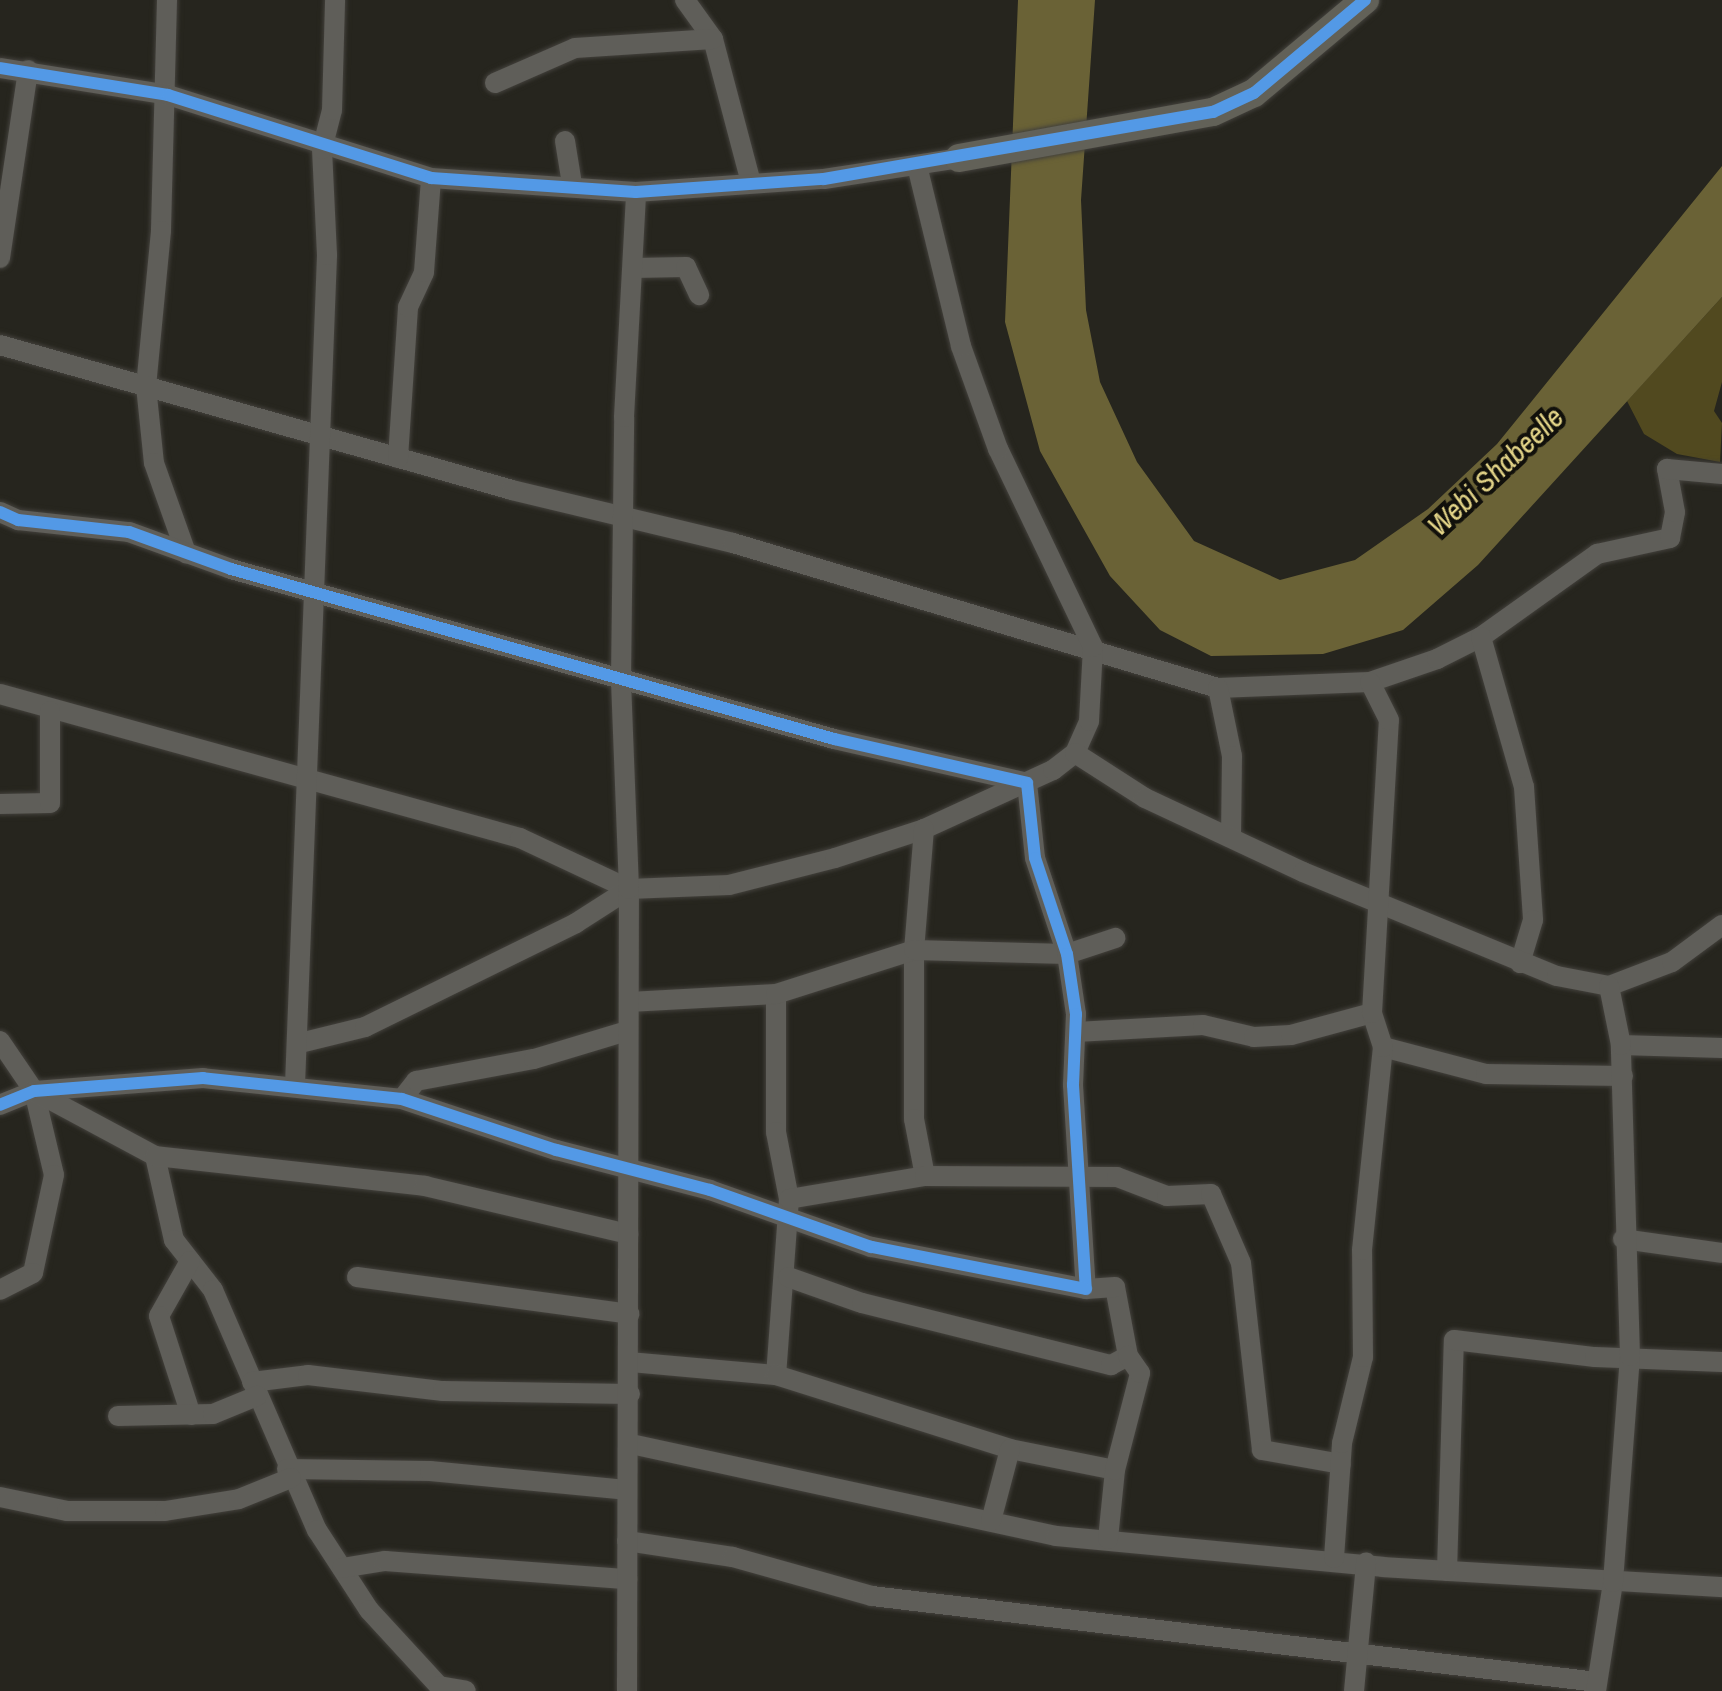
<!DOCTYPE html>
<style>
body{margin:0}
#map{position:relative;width:1722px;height:1691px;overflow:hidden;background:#26251e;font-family:"Archivo Narrow",sans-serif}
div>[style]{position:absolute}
.forest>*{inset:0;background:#51491f}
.water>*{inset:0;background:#6a6236}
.roads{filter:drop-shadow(0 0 2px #43413c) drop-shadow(0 0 2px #43413c)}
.street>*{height:20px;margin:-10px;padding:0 10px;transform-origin:10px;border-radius:10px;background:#5f5e59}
.secondary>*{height:28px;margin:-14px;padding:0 14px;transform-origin:14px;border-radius:14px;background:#626158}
.cycleway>*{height:12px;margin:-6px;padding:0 6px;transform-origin:6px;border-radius:6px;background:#5399e6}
span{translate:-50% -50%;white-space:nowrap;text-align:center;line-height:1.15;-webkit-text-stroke:8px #11100b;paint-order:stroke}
.water-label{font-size:30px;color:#e2d387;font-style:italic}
</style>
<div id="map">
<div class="forest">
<div style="clip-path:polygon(1722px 297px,1722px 382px,1714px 411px,1722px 423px,1720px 462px,1677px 454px,1644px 434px,1627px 401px)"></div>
</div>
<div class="water">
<div style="clip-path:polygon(1018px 0,1095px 0,1081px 200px,1086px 310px,1100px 382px,1137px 462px,1194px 541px,1280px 580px,1355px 560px,1428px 509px,1497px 444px,1722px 166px,1722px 297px,1478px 565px,1403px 630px,1323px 654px,1211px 656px,1160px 630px,1110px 576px,1040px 451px,1005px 322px)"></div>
</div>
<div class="roads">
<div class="street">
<div style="left:167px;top:0;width:231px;rotate:91.5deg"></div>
<div style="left:161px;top:231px;width:156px;rotate:95.5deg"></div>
<div style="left:146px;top:386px;width:77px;rotate:84.1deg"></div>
<div style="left:154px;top:463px;width:96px;rotate:70.4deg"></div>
<div style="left:685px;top:0;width:48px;rotate:54.3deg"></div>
<div style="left:713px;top:39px;width:149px;rotate:75.2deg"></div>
<div style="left:0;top:68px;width:170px;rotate:9.1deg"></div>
<div style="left:168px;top:95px;width:276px;rotate:17.5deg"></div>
<div style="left:431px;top:178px;width:205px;rotate:3.9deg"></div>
<div style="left:636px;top:192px;width:188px;rotate:-4deg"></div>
<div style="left:824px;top:179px;width:137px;rotate:-8.8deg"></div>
<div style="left:495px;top:83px;width:87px;rotate:-23.6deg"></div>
<div style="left:575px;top:48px;width:138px;rotate:-3.7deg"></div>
<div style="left:565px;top:141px;width:44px;rotate:80.8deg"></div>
<div style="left:0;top:258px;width:190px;rotate:-81.5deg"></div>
<div style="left:633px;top:268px;width:53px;rotate:-1.1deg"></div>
<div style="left:686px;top:267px;width:31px;rotate:65deg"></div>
<div style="left:0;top:345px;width:532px;rotate:15.81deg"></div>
<div style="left:512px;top:490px;width:227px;rotate:13.5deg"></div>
<div style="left:733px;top:543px;width:506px;rotate:16.65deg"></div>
<div style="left:1218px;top:688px;width:152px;rotate:-2.3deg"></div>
<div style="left:1370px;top:682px;width:71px;rotate:-18.9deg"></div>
<div style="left:1437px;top:659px;width:49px;rotate:-26.6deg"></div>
<div style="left:1481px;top:637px;width:143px;rotate:-35.6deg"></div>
<div style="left:1597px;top:554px;width:75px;rotate:-12.4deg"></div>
<div style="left:1670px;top:538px;width:26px;rotate:-79deg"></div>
<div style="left:1675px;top:512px;width:44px;rotate:-100.5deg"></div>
<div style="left:1667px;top:469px;width:55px;rotate:5.2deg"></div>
<div style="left:398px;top:458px;width:151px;rotate:-86.2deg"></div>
<div style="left:408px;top:307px;width:38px;rotate:-65deg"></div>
<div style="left:424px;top:272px;width:94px;rotate:-85.7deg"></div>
<div style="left:0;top:512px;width:20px;rotate:24deg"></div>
<div style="left:18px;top:520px;width:112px;rotate:6.2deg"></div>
<div style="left:129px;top:532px;width:109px;rotate:19.9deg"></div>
<div style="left:231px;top:569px;width:627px;rotate:15.74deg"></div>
<div style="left:834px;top:739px;width:198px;rotate:12.8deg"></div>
<div style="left:1027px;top:783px;width:75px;rotate:83.9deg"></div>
<div style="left:1035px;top:858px;width:101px;rotate:71.6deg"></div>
<div style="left:1067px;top:954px;width:61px;rotate:81.5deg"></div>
<div style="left:1076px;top:1014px;width:71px;rotate:92.4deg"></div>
<div style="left:1073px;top:1085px;width:204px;rotate:86.4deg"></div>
<div style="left:1086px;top:1289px;width:219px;rotate:-168.9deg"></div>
<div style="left:871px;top:1247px;width:171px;rotate:-160.5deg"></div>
<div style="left:710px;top:1190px;width:159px;rotate:-165.4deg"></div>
<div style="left:556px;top:1150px;width:162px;rotate:-161.7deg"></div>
<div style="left:402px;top:1099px;width:200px;rotate:-174deg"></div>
<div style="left:203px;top:1078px;width:169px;rotate:175.6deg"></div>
<div style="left:34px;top:1091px;width:37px;rotate:158deg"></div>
<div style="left:1481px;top:637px;width:156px;rotate:74deg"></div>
<div style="left:1524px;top:787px;width:133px;rotate:86.1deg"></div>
<div style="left:1533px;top:920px;width:45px;rotate:106.8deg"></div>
<div style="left:1218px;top:688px;width:69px;rotate:78.4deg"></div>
<div style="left:1232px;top:756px;width:80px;rotate:90.7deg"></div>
<div style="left:0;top:694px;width:540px;rotate:15.48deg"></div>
<div style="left:520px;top:838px;width:120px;rotate:25.1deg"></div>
<div style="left:629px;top:889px;width:100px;rotate:-2.3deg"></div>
<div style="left:729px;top:885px;width:109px;rotate:-14.3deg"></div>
<div style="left:835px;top:858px;width:94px;rotate:-18deg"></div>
<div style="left:924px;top:829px;width:142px;rotate:-24.6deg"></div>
<div style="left:1053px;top:770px;width:28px;rotate:-38deg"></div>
<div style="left:1075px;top:753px;width:35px;rotate:-66deg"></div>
<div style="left:1089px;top:721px;width:74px;rotate:-86.9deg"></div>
<div style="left:1093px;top:647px;width:220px;rotate:-115.6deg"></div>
<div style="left:998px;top:449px;width:109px;rotate:-109.8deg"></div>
<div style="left:961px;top:346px;width:186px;rotate:-103.7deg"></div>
<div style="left:1075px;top:753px;width:83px;rotate:32.7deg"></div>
<div style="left:1145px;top:798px;width:174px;rotate:25.1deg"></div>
<div style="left:1303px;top:872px;width:274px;rotate:22.3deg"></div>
<div style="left:1557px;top:976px;width:53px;rotate:10.9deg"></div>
<div style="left:1609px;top:986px;width:67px;rotate:-20.9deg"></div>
<div style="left:1672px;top:962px;width:62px;rotate:-36.5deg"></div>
<div style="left:0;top:804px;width:50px;rotate:-1.1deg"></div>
<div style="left:50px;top:803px;width:92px;rotate:-90deg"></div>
<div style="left:924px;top:829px;width:121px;rotate:94.7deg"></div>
<div style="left:914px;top:950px;width:169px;rotate:90deg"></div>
<div style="left:914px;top:1119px;width:58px;rotate:79.1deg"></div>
<div style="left:776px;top:994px;width:138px;rotate:90deg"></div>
<div style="left:776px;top:1132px;width:68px;rotate:79deg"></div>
<div style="left:789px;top:1199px;width:176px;rotate:94.2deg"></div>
<div style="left:629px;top:1002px;width:147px;rotate:-3.1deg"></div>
<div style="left:776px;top:994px;width:145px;rotate:-17.7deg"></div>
<div style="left:914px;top:950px;width:153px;rotate:1.5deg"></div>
<div style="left:1067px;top:954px;width:51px;rotate:-18.4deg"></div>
<div style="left:1076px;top:1032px;width:127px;rotate:-3.2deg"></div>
<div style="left:1203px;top:1025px;width:52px;rotate:13.2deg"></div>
<div style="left:1254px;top:1037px;width:37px;rotate:-3deg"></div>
<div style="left:1291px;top:1035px;width:84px;rotate:-15.2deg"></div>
<div style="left:0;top:1041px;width:60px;rotate:55.8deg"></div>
<div style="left:34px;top:1091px;width:86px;rotate:76.6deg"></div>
<div style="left:54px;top:1175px;width:100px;rotate:102.1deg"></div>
<div style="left:33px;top:1273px;width:37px;rotate:153deg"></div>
<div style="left:300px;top:1043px;width:67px;rotate:-13.8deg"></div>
<div style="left:365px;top:1027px;width:235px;rotate:-26.2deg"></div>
<div style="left:576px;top:923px;width:63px;rotate:-32.7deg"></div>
<div style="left:1621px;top:1045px;width:101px;rotate:1.7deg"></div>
<div style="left:1383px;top:1047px;width:106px;rotate:14.7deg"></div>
<div style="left:1486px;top:1074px;width:137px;rotate:0.8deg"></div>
<div style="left:295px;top:1085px;width:831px;rotate:-87.79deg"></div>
<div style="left:327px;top:255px;width:106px;rotate:-92.7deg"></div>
<div style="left:322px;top:149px;width:40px;rotate:-75.6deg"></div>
<div style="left:332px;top:110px;width:110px;rotate:-88.4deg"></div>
<div style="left:34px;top:1091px;width:137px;rotate:28.2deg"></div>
<div style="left:155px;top:1156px;width:86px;rotate:77.3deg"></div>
<div style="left:174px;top:1240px;width:63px;rotate:52deg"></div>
<div style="left:213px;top:1290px;width:262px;rotate:66.6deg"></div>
<div style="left:317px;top:1530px;width:95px;rotate:57deg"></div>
<div style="left:369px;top:1610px;width:103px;rotate:47.4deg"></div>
<div style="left:439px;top:1686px;width:27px;rotate:10deg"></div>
<div style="left:402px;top:1099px;width:23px;rotate:-52deg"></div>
<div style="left:416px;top:1081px;width:120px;rotate:-10.6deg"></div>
<div style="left:534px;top:1059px;width:97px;rotate:-16.8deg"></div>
<div style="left:155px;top:1156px;width:272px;rotate:6.3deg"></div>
<div style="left:425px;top:1186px;width:209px;rotate:13.3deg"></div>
<div style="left:789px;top:1199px;width:138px;rotate:-9.6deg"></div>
<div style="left:925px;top:1176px;width:192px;rotate:0.3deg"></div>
<div style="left:1117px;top:1177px;width:53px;rotate:20.8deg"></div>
<div style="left:1167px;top:1196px;width:44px;rotate:-2.6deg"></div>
<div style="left:1211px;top:1194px;width:75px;rotate:66.5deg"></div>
<div style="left:1241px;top:1263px;width:188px;rotate:83.6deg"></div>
<div style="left:1262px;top:1450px;width:80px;rotate:10deg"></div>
<div style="left:1623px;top:1239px;width:100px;rotate:8deg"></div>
<div style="left:190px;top:1261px;width:63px;rotate:119.4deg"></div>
<div style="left:159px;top:1316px;width:104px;rotate:72.1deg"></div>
<div style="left:357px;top:1277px;width:275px;rotate:7.7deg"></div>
<div style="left:788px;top:1277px;width:78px;rotate:19.4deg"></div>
<div style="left:862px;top:1303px;width:257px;rotate:14deg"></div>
<div style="left:1111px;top:1365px;width:19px;rotate:-28deg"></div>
<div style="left:1128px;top:1356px;width:70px;rotate:-100.7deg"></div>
<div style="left:1115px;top:1287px;width:29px;rotate:176deg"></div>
<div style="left:630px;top:1362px;width:147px;rotate:5.1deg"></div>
<div style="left:776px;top:1375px;width:245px;rotate:17.5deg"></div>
<div style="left:1010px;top:1449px;width:107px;rotate:11.3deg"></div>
<div style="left:252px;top:1382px;width:56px;rotate:-7.1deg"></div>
<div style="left:308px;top:1375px;width:136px;rotate:6.8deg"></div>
<div style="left:443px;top:1391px;width:187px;rotate:0.9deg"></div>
<div style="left:118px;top:1416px;width:95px;rotate:-1.2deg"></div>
<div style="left:213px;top:1414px;width:48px;rotate:-22.2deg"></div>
<div style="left:631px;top:1444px;width:435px;rotate:12.2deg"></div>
<div style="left:1056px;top:1536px;width:328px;rotate:5.4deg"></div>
<div style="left:1383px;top:1567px;width:340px;rotate:3.4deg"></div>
<div style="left:287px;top:1469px;width:143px;rotate:0.8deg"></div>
<div style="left:430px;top:1471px;width:197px;rotate:5.5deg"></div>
<div style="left:0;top:1497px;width:68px;rotate:11.8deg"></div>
<div style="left:67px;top:1511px;width:98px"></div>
<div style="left:165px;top:1511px;width:75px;rotate:-9.2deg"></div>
<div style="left:239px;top:1499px;width:56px;rotate:-22deg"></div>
<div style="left:991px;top:1521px;width:74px;rotate:-75.2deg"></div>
<div style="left:1108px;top:1539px;width:69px;rotate:-84.2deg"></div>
<div style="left:1115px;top:1470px;width:100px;rotate:-75.5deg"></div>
<div style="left:1140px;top:1373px;width:21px;rotate:-125deg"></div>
<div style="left:627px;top:1541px;width:107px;rotate:8.6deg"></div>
<div style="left:733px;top:1557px;width:144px;rotate:15.7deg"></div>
<div style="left:872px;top:1596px;width:730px;rotate:6.76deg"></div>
<div style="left:1334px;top:1558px;width:115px;rotate:-86deg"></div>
<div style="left:1342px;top:1443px;width:89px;rotate:-76.3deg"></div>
<div style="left:1363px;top:1357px;width:107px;rotate:-90.5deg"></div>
<div style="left:1362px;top:1250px;width:204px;rotate:-84.1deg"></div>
<div style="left:1383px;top:1047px;width:36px;rotate:-108deg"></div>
<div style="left:1372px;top:1013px;width:293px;rotate:-86.7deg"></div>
<div style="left:1389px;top:720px;width:42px;rotate:-116.6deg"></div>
<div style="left:342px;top:1568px;width:44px;rotate:-9.2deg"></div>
<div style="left:385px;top:1561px;width:243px;rotate:4.3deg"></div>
<div style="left:1447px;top:1571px;width:231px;rotate:-88.3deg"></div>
<div style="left:1454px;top:1340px;width:142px;rotate:6.9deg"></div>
<div style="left:1595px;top:1357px;width:127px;rotate:2.3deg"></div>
<div style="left:627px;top:1691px;width:802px;rotate:-89.86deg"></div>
<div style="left:629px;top:889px;width:210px;rotate:-92.2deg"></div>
<div style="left:621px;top:679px;width:262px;rotate:-89.3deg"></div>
<div style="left:624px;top:417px;width:225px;rotate:-86.9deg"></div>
<div style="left:1354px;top:1691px;width:129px;rotate:-84.6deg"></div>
<div style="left:1596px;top:1691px;width:110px;rotate:-81.1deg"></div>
<div style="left:1613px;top:1582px;width:227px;rotate:-85.7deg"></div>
<div style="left:1630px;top:1356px;width:311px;rotate:-91.7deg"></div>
<div style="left:1621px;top:1045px;width:60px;rotate:-101.5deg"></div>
</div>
<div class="secondary">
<div style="left:959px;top:158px;width:258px;rotate:-10.3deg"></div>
<div style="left:1213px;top:112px;width:45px;rotate:-24.9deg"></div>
<div style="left:1254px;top:93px;width:145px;rotate:-40deg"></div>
</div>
</div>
<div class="cycleway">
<div style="left:0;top:68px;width:170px;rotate:9.1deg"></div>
<div style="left:168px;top:95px;width:276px;rotate:17.5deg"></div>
<div style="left:431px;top:178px;width:205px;rotate:3.9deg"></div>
<div style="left:636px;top:192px;width:188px;rotate:-4deg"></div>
<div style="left:824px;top:179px;width:395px;rotate:-9.8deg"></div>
<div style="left:1213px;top:112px;width:45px;rotate:-24.9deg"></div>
<div style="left:1254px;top:93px;width:145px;rotate:-40deg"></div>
<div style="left:0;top:512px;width:20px;rotate:24deg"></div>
<div style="left:18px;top:520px;width:112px;rotate:6.2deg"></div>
<div style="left:129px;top:532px;width:109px;rotate:19.9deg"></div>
<div style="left:231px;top:569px;width:627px;rotate:15.74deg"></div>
<div style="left:834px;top:739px;width:198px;rotate:12.8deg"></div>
<div style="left:1027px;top:783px;width:75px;rotate:83.9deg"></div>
<div style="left:1035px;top:858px;width:101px;rotate:71.6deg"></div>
<div style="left:1067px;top:954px;width:61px;rotate:81.5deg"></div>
<div style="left:1076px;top:1014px;width:71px;rotate:92.4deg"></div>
<div style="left:1073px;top:1085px;width:204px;rotate:86.4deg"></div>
<div style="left:1086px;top:1289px;width:219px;rotate:-168.9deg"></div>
<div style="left:871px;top:1247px;width:171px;rotate:-160.5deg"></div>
<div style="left:710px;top:1190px;width:159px;rotate:-165.4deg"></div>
<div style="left:556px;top:1150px;width:162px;rotate:-161.7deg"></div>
<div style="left:402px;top:1099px;width:200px;rotate:-174deg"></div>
<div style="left:203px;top:1078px;width:169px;rotate:175.6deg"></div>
<div style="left:34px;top:1091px;width:37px;rotate:158deg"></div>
</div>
<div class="water-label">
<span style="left:1495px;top:471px;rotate:-43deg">Webi Shabeelle</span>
</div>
</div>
